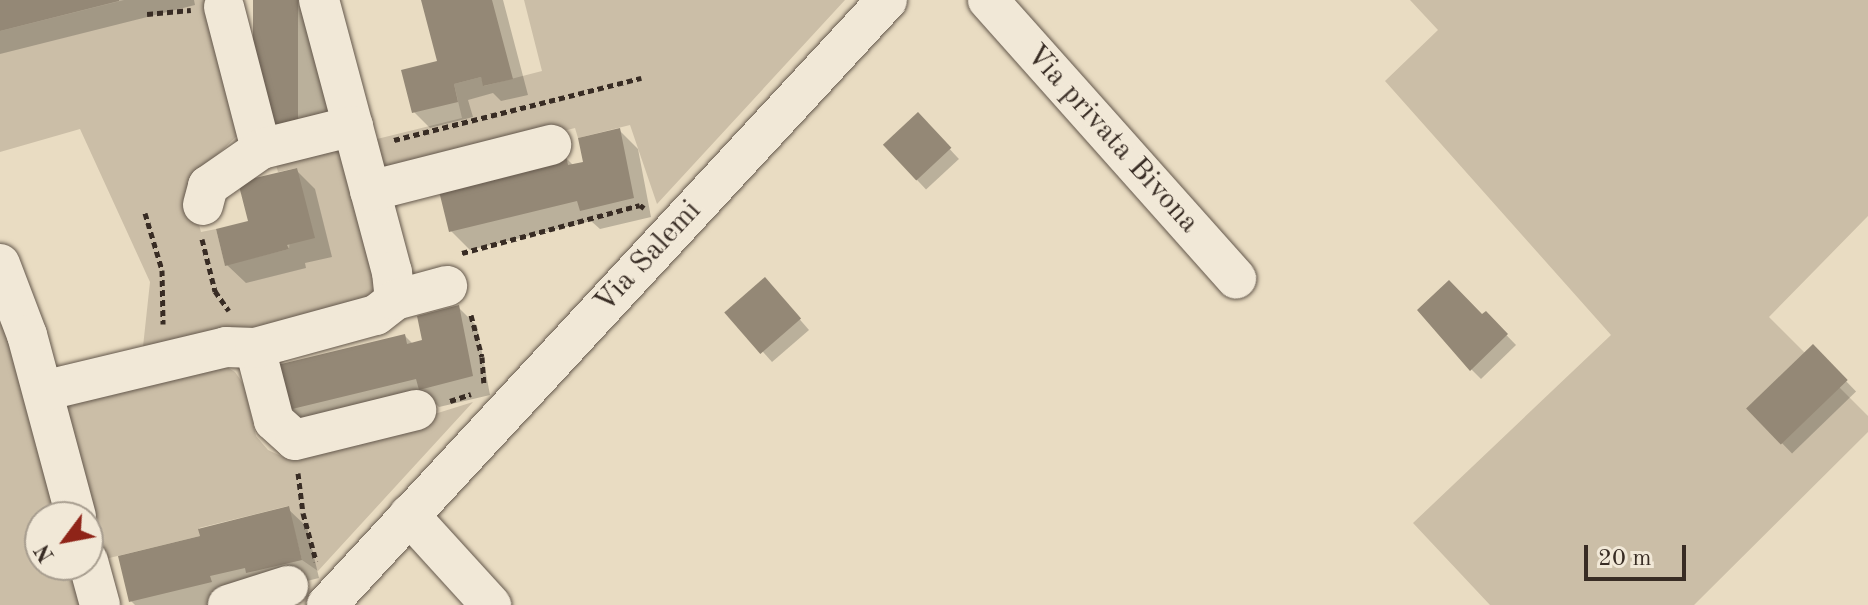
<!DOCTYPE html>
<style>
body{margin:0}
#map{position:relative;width:1868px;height:605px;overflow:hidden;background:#e9dcc2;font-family:"Old Standard TT",serif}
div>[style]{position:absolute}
.green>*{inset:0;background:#cbbea7}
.shadow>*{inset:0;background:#0003;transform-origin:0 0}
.building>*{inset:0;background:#948876;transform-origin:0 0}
.path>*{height:5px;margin-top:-2.5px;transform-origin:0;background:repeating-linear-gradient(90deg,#382c24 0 6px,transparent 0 10px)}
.roads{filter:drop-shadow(0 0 2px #64584c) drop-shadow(0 0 2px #64584c)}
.minor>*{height:40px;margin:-20px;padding:0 20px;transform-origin:20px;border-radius:20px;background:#f1e8d7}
span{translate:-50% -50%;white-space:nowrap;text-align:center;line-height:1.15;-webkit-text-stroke:8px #f1e8d7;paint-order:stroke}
.street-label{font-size:30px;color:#382c24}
.north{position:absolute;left:24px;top:501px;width:80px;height:80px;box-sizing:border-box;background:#f1e8d7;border:2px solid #a79d8f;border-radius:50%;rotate:238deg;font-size:22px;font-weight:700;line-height:32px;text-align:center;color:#382c24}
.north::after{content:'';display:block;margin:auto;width:28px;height:36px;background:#8f2418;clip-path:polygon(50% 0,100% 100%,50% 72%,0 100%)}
.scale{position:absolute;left:1584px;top:545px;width:102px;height:36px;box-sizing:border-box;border:4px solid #382c24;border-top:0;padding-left:10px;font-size:24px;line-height:28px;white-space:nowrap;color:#382c24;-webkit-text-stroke:6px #f1e8d7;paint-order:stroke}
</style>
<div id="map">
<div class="green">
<div style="clip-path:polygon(124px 0,216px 0,240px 133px,188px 183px,201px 232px,216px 229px,225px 265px,289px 249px,297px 168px,278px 172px,274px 158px,339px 150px,348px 163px,376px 294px,363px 302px,142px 356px,150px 282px,80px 129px,0 152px,0 31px)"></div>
<div style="clip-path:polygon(524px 0,845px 0,657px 204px,630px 125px,578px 138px,575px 128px,382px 177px,373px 140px,462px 118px,454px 84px,481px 77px,484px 86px,542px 71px)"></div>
<div style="clip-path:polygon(1410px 0,1868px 0,1868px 216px,1769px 317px,1868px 416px,1868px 432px,1694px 605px,1490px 605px,1413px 523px,1611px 335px,1385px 81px,1438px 30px)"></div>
<div style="clip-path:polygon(0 323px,8px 330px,62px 517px,40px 517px,40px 565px,74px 565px,85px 605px,0 605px)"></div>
<div style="clip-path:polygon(222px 364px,235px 372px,244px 385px,256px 436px,268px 450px,283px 457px,297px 457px,473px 402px,318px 571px,302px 560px,288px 506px,199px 528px,200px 536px,105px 559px,65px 399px)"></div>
</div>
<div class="shadow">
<div style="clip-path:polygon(0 0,194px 0,195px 5px,0 54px)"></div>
<div style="clip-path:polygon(256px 0,311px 0,343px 128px,304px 138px,285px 119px)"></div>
<div style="clip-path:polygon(423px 0,503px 0,528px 95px,501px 101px,493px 93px,468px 100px,473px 117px,430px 128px,414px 112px,439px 62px)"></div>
<div style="left:918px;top:115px;width:60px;height:45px;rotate:47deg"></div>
<div style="clip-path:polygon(619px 130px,638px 149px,651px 217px,600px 229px,591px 221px,470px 250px,451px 231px,566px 158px,574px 166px,586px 163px)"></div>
<div style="clip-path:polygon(296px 170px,315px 189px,332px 257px,305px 263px,306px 268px,246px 283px,227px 265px,250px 222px)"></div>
<div style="clip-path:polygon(774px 290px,809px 330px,772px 362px,728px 313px)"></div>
<div style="clip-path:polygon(459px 308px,477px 326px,490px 395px,439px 407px,430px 398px,309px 428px,290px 409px,405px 336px,413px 344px,425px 341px)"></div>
<div style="clip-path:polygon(1486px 314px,1516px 345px,1481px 379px,1471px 369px)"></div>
<div style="left:1813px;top:347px;width:62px;height:89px;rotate:46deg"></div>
<div style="clip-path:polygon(288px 509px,307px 527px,319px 578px,211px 605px,135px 605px,131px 601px,202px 537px)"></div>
</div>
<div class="building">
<div style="clip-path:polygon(0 0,119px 0,119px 1px,0 31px)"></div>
<div style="left:253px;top:0;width:45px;height:124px"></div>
<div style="clip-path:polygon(421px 0,492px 0,513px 79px,483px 86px,481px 77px,454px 84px,458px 102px,412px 113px,401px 70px,437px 61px)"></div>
<div style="left:918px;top:112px;width:49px;height:48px;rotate:47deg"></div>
<div style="clip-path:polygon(620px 128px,634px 198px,580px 211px,577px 201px,449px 232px,438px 187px,566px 156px,568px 165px,583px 162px,578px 138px)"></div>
<div style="clip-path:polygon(297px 168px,315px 238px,287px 245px,289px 249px,225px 266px,216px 229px,248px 221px,238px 182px)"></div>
<div style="left:765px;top:277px;width:55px;height:54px;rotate:49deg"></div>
<div style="clip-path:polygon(1449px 280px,1482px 314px,1486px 311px,1508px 334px,1470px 371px,1417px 310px)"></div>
<div style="clip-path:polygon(459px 305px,473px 376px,419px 390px,416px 379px,288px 410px,277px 365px,405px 334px,407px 344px,422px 340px,417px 316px)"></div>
<div style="left:1813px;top:344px;width:50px;height:93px;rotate:46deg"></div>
<div style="clip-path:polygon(289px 506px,302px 560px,246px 573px,245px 568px,210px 576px,212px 582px,129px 602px,118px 556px,200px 536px,198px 529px)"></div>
</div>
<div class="path">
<div style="left:147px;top:14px;width:44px;rotate:-5.2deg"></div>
<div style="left:394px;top:140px;width:255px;rotate:-14.1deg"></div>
<div style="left:145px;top:213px;width:59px;rotate:73.4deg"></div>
<div style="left:162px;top:270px;width:54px;rotate:88.9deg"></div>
<div style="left:202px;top:239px;width:54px;rotate:76deg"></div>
<div style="left:215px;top:291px;width:24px;rotate:55deg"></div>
<div style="left:462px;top:253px;width:184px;rotate:-15.1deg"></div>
<div style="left:640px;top:205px;width:5px;rotate:37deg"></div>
<div style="left:471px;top:315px;width:43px;rotate:75.3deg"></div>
<div style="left:482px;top:357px;width:26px;rotate:86deg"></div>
<div style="left:450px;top:401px;width:22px;rotate:-18deg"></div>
<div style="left:298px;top:473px;width:40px;rotate:82.9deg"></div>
<div style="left:303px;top:513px;width:50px;rotate:74.8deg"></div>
</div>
<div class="roads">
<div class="minor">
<div style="left:319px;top:0;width:282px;rotate:75deg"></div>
<div style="left:392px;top:272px;width:28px;rotate:84deg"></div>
<div style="left:988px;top:0;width:373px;rotate:48.3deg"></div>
<div style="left:224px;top:7px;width:147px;rotate:75.4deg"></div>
<div style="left:370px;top:191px;width:187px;rotate:-14.3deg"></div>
<div style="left:203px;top:205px;width:20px;rotate:-75deg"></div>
<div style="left:208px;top:186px;width:65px;rotate:-34.9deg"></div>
<div style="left:261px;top:149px;width:95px;rotate:-14deg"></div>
<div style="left:0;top:264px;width:76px;rotate:69.2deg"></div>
<div style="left:27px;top:335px;width:188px;rotate:74.9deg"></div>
<div style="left:255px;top:348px;width:75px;rotate:75.4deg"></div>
<div style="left:274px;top:421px;width:28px;rotate:42deg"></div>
<div style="left:295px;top:440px;width:125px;rotate:-13.9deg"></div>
<div style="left:43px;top:391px;width:188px;rotate:-13.5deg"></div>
<div style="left:226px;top:347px;width:29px;rotate:2deg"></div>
<div style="left:255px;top:348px;width:125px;rotate:-15.3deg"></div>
<div style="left:376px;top:315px;width:24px;rotate:-38deg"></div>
<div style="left:395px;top:300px;width:54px;rotate:-15.1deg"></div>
<div style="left:409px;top:515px;width:122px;rotate:47.7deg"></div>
<div style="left:88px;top:561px;width:46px;rotate:74.7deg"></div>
<div style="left:228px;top:605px;width:63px;rotate:-17.6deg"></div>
<div style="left:327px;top:605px;width:824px;rotate:-47.21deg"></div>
</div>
</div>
<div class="street-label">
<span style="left:1112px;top:139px;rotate:48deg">Via privata Bivona</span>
<span style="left:648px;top:257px;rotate:-47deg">Via Salemi</span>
</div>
<div class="north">N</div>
<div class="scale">20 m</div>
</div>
